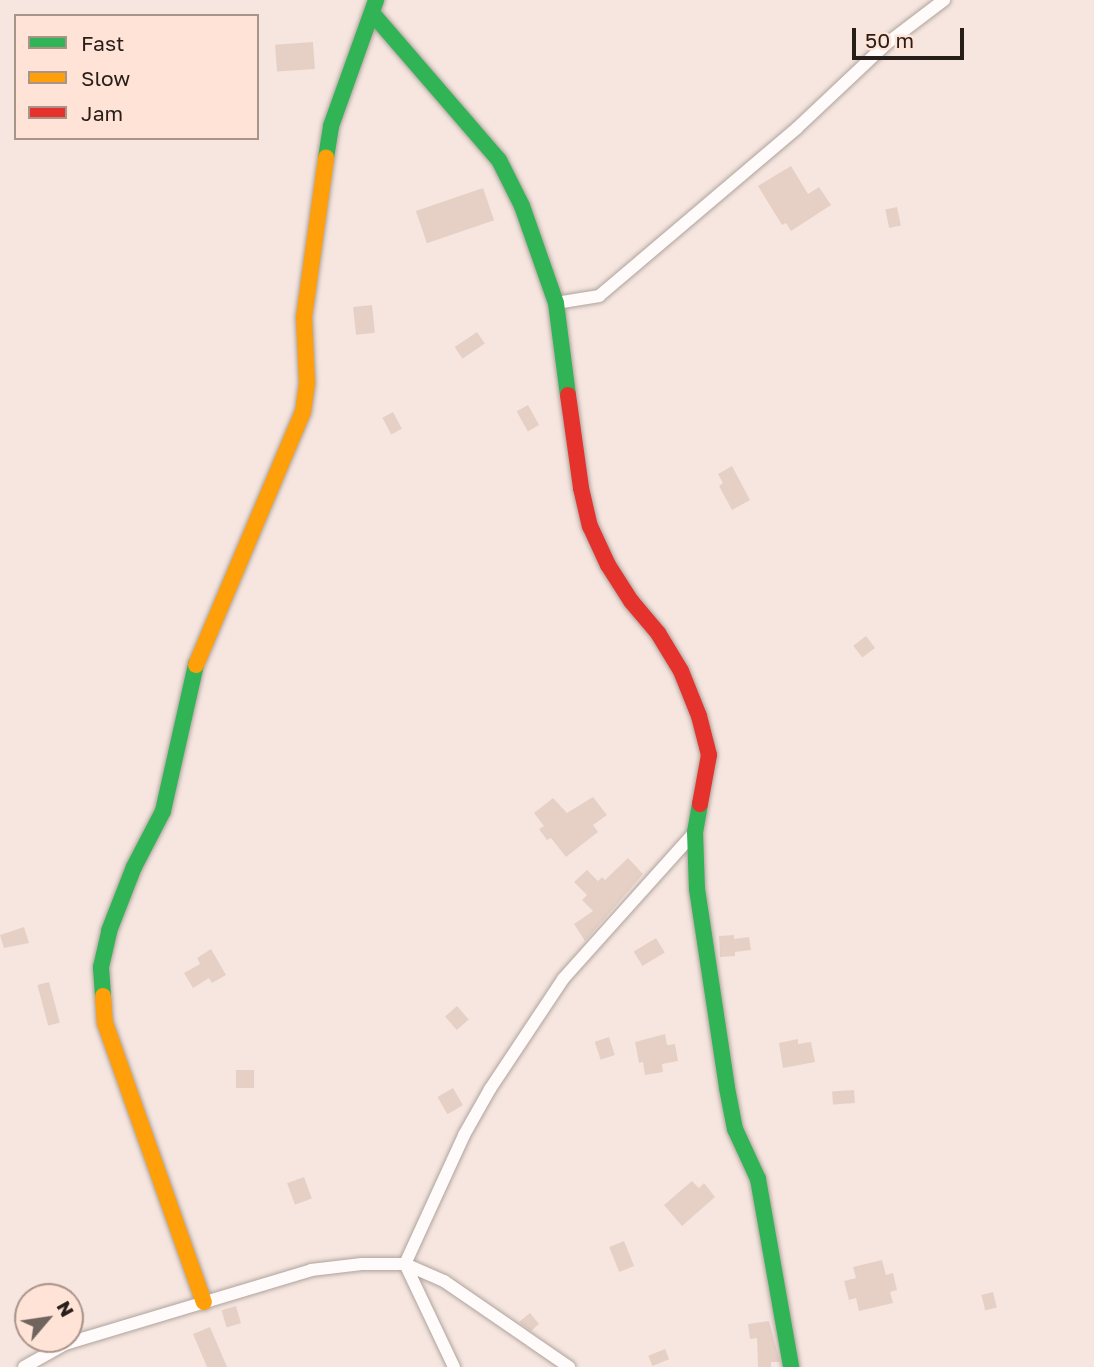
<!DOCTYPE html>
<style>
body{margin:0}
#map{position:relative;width:1094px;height:1367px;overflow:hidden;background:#f6e6df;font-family:"Golos Text",sans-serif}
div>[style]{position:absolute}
.building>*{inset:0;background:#e6d0c5;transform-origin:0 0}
.roads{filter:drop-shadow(0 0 2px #afa39e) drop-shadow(0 0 2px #afa39e)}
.street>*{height:12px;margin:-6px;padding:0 6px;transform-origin:6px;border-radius:6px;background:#fefbfa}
.fast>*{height:16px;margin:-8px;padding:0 8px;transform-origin:8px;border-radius:8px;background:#30b455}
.slow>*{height:16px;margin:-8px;padding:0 8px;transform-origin:8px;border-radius:8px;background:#ff9f0a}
.jam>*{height:16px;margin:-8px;padding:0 8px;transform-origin:8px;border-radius:8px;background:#e5322d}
span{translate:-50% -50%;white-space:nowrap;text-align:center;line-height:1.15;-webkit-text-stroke:5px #ffe3d6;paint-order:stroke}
.legend{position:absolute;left:14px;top:14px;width:245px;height:126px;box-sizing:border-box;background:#ffe3d6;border:2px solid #a9948a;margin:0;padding:9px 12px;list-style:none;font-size:21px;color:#271e19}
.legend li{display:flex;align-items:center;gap:14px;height:35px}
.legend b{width:35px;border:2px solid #a9948a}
.north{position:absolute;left:14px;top:1283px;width:70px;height:70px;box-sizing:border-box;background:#ffe3d6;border:2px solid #a9948a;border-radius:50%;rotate:61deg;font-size:19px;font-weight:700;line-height:28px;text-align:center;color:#271e19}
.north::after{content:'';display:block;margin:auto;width:24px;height:32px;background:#6f645e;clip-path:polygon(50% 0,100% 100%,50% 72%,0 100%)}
.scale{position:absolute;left:852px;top:28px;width:112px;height:32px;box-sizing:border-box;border:4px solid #271e19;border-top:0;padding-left:9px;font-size:21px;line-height:24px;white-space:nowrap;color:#271e19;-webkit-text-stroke:5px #ffe3d6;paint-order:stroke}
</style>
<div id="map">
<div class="building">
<div style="left:313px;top:42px;width:27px;height:38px;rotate:86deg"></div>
<div style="clip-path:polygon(791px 166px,808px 194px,819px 187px,831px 205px,791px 231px,786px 223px,782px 225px,758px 186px)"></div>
<div style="left:483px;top:188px;width:34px;height:71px;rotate:71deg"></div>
<div style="left:897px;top:207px;width:19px;height:12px;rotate:78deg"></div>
<div style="left:372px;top:305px;width:28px;height:19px;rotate:84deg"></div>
<div style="left:477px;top:332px;width:14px;height:27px;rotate:56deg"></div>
<div style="left:528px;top:405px;width:23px;height:13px;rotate:61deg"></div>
<div style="left:393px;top:412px;width:19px;height:12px;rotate:62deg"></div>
<div style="clip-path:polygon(732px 466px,750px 500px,732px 510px,719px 486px,723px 483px,718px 474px)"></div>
<div style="left:866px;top:636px;width:15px;height:16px;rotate:53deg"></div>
<div style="clip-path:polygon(593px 797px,607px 815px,593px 825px,598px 832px,566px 857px,551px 838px,547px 840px,539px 829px,544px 826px,534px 813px,553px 798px,567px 813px)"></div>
<div style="clip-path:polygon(628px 858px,643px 874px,585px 941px,574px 924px,593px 911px,582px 900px,587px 895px,574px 882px,587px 870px,598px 881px,602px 877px,605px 880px)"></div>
<div style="clip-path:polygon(24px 927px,29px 943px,4px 948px,0 935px)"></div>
<div style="clip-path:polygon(734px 935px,734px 939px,749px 937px,751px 950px,735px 952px,735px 956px,720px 957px,719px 936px)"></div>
<div style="left:656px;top:938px;width:17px;height:26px;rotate:59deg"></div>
<div style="clip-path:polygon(211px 949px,226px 975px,212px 983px,209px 978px,193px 988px,184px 973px,200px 964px,197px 958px)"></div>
<div style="left:49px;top:982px;width:42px;height:12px;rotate:75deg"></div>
<div style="left:457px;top:1006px;width:18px;height:16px;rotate:49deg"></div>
<div style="clip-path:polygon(665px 1034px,667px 1045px,675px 1044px,678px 1061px,662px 1064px,663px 1072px,645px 1075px,643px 1062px,639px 1063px,635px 1042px)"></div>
<div style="left:609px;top:1037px;width:19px;height:15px;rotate:72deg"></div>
<div style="clip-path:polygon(798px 1039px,798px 1044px,811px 1042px,815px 1062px,783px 1068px,779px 1043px)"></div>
<div style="left:236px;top:1070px;width:18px;height:18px"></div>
<div style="left:453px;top:1088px;width:20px;height:18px;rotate:60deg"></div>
<div style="left:854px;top:1090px;width:13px;height:22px;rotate:86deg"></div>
<div style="left:304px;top:1177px;width:23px;height:18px;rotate:70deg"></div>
<div style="clip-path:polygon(692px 1181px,699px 1188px,704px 1183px,715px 1197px,682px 1226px,664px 1205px)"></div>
<div style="left:624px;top:1241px;width:27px;height:16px;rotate:68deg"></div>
<div style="clip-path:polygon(882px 1260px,886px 1275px,893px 1273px,897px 1290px,890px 1292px,893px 1303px,859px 1311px,856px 1298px,849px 1300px,844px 1281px,856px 1278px,853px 1267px)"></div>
<div style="left:993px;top:1292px;width:16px;height:12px;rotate:76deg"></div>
<div style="left:236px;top:1306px;width:18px;height:15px;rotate:74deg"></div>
<div style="clip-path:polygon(530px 1313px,539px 1324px,531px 1331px,519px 1322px)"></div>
<div style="clip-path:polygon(769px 1321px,780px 1362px,771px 1362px,771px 1367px,758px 1367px,757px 1338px,750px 1339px,748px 1324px)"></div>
<div style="clip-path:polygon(210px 1327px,227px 1367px,207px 1367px,193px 1334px)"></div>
<div style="left:665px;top:1349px;width:11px;height:18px;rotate:68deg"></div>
</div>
<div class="roads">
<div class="street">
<div style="left:556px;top:303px;width:44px;rotate:-9.2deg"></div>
<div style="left:599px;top:296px;width:260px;rotate:-40.3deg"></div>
<div style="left:797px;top:128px;width:122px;rotate:-43.3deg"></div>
<div style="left:886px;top:44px;width:73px;rotate:-37.2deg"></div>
<div style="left:24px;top:1367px;width:47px;rotate:-29.3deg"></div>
<div style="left:65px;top:1344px;width:257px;rotate:-16.7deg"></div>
<div style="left:311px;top:1270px;width:51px;rotate:-6.7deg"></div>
<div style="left:362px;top:1264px;width:43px"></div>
<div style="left:405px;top:1264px;width:43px;rotate:23.6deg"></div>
<div style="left:444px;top:1281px;width:152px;rotate:34.5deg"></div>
<div style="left:454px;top:1367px;width:114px;rotate:-115.4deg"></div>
<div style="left:405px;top:1264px;width:142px;rotate:-65.4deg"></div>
<div style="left:464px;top:1135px;width:53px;rotate:-60.5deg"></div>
<div style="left:490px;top:1089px;width:132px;rotate:-56.4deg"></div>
<div style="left:563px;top:979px;width:198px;rotate:-48.1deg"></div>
</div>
<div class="fast">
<div style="left:372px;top:13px;width:194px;rotate:49.2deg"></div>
<div style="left:499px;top:160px;width:51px;rotate:63.4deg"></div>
<div style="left:522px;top:206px;width:103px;rotate:70.7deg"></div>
<div style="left:556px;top:303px;width:93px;rotate:82.6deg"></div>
<div style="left:326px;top:158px;width:32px;rotate:-81deg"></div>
<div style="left:331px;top:126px;width:134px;rotate:-70.3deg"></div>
<div style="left:700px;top:804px;width:28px;rotate:100deg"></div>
<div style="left:695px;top:832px;width:57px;rotate:88deg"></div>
<div style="left:697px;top:889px;width:201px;rotate:81.4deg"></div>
<div style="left:727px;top:1088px;width:42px;rotate:79deg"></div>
<div style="left:735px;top:1129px;width:55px;rotate:65.3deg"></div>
<div style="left:758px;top:1179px;width:191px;rotate:80deg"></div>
<div style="left:103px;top:996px;width:29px;rotate:-94deg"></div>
<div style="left:101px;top:967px;width:37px;rotate:-77deg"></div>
<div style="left:109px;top:931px;width:69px;rotate:-68.7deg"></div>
<div style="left:134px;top:867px;width:63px;rotate:-62.6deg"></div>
<div style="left:163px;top:811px;width:150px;rotate:-77.3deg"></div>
</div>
<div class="slow">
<div style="left:196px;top:665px;width:275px;rotate:-67.1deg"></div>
<div style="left:303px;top:412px;width:29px;rotate:-82deg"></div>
<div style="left:307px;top:383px;width:66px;rotate:-92.6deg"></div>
<div style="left:304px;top:317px;width:161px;rotate:-82.1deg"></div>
<div style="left:103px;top:996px;width:27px;rotate:86deg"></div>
<div style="left:105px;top:1023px;width:296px;rotate:70.5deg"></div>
</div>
<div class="jam">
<div style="left:568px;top:395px;width:94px;rotate:82deg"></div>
<div style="left:581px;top:488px;width:39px;rotate:77deg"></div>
<div style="left:590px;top:526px;width:43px;rotate:65.2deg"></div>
<div style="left:608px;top:565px;width:43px;rotate:57.4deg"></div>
<div style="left:631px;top:601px;width:42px;rotate:49.8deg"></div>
<div style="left:658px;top:633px;width:44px;rotate:58.8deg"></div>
<div style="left:681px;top:671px;width:48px;rotate:68.2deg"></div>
<div style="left:699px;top:716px;width:40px;rotate:75.6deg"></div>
<div style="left:709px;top:755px;width:50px;rotate:100.4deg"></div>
</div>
</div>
<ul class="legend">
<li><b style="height:9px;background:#30b455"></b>Fast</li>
<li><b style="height:9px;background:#ff9f0a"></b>Slow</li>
<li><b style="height:9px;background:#e5322d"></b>Jam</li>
</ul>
<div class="north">N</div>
<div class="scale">50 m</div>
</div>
